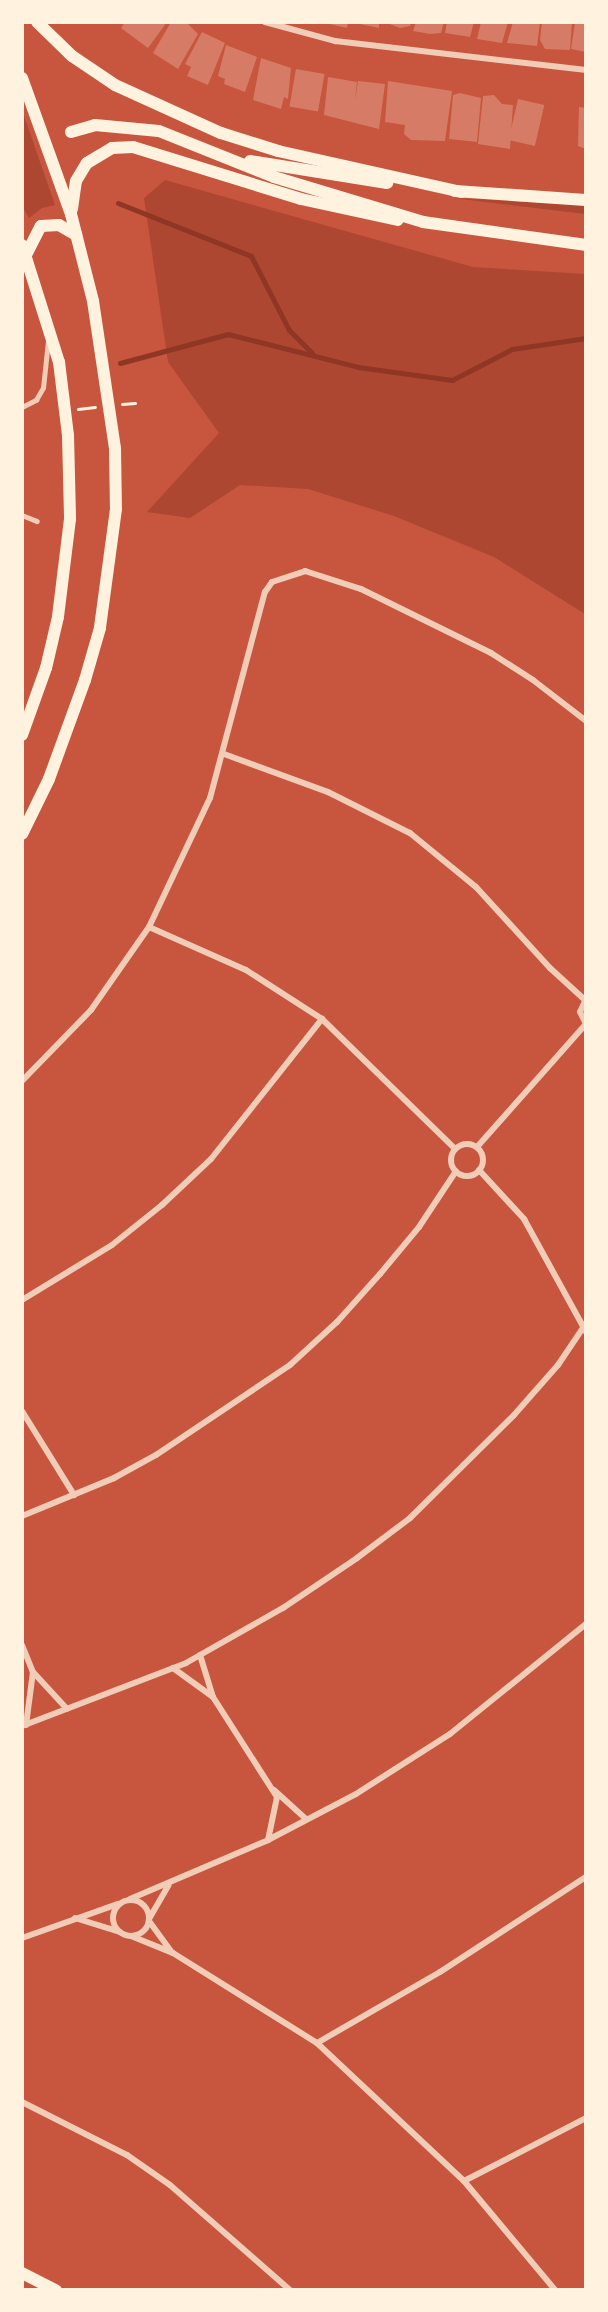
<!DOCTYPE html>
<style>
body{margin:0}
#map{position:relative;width:608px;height:2312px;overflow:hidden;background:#c8553d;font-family:Inter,sans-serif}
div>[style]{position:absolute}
.green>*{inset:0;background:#ae4732}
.stream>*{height:5px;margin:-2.5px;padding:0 2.5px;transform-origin:2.5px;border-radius:2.5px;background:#8f3625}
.building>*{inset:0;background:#d67c66;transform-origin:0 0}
.path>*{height:3px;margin:-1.5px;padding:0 1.5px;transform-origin:1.5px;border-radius:1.5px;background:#fff3e0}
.service>*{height:4.5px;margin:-2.25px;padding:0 2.25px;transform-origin:2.25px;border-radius:2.25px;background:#f1ccb7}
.minor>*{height:6px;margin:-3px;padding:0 3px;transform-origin:3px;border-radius:3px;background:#f1ccb7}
.minor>.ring{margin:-3px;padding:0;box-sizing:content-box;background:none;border:6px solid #f1ccb7;border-radius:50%}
.secondary>*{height:12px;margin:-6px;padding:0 6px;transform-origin:6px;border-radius:6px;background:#fff3e0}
span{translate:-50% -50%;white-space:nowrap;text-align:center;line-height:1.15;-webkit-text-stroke:4.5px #fff3e0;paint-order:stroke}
.frame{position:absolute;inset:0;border:24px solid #fff3e0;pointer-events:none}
</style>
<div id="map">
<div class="green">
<div style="clip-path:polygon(23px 113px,55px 205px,42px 208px,29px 218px,23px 208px)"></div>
<div style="clip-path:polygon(165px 180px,473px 267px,585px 274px,585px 614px,494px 557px,394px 516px,308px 489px,240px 485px,190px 518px,147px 512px,219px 433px,168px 362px,144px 198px)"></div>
<div style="clip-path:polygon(453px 198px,585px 205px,585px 214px)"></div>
</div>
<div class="stream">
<div style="left:118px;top:203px;width:143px;rotate:21.7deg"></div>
<div style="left:251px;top:256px;width:83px;rotate:62.8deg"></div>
<div style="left:289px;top:330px;width:33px;rotate:45deg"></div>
<div style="left:120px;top:363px;width:112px;rotate:-15deg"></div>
<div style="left:228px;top:334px;width:134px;rotate:14.2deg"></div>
<div style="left:358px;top:367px;width:95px;rotate:7.9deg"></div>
<div style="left:452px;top:380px;width:68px;rotate:-27.3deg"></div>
<div style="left:512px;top:349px;width:75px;rotate:-8.5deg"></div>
</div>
<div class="building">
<div style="clip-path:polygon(125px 22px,167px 22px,148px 48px,121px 28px)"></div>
<div style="clip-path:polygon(171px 22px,186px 22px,198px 34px,178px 69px,153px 53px)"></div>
<div style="clip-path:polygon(321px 22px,348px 22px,347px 28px)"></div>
<div style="clip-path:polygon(350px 22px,379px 22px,379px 28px)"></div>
<div style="clip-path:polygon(384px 22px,411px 22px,410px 26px,400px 28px)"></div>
<div style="clip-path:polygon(416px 22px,444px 22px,441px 33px,430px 34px,413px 31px)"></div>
<div style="clip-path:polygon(447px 22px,474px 22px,470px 37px,445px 33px)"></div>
<div style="clip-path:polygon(481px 22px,508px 22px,502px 43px,477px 39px)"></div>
<div style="clip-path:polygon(513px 22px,540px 22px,537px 46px,507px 43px)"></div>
<div style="clip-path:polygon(542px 22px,572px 22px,570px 50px,545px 49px,540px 40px)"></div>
<div style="clip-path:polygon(575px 22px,586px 22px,586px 52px,571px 49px)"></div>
<div style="clip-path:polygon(202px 32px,225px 43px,208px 85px,187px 76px,191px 67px,185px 64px)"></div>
<div style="clip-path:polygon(226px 45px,257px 57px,245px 92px,224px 84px,225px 79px,218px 76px)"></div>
<div style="clip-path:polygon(261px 58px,291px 68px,288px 99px,284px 97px,281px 109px,253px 100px)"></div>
<div style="left:296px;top:69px;width:29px;height:38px;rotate:10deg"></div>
<div style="clip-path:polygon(328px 77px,357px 82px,355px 101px,358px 81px,385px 84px,379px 129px,324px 115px)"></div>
<div style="clip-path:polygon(388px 81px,452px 91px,445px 141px,411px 140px,404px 134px,405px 125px,385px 122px)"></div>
<div style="clip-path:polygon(460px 93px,481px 98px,477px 142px,449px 139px,453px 95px)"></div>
<div style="clip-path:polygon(494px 95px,502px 104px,513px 105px,510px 149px,478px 144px,483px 96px)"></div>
<div style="left:518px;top:99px;width:27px;height:42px;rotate:13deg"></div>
<div style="clip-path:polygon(579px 107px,586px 108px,586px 149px,578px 146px)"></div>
</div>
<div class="path">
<div style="left:122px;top:404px;width:13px;rotate:-4deg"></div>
<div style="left:78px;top:409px;width:17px;rotate:-7deg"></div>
</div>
<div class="service">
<div style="left:22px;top:407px;width:16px;rotate:-27deg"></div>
<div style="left:36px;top:400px;width:14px;rotate:-60deg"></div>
<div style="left:43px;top:388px;width:47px;rotate:-83.9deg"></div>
<div style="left:22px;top:515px;width:16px;rotate:22deg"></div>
</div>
<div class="minor">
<div style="left:265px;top:22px;width:73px;rotate:15.2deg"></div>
<div style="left:335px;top:41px;width:253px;rotate:6.6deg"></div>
<div style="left:224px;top:754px;width:111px;rotate:20.1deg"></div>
<div style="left:328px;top:792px;width:92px;rotate:26.6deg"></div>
<div style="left:410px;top:833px;width:85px;rotate:39.3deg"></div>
<div style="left:476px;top:887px;width:110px;rotate:47.6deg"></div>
<div style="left:550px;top:968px;width:47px;rotate:42.4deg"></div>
<div style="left:149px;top:927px;width:106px;rotate:23.9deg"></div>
<div style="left:246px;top:970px;width:90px;rotate:32.8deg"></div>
<div style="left:322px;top:1019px;width:186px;rotate:44.3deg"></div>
<div style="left:586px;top:999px;width:14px;rotate:115deg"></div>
<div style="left:580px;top:1012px;width:13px;rotate:63deg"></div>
<div style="left:22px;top:1081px;width:99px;rotate:-45.8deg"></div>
<div style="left:91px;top:1010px;width:101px;rotate:-55.1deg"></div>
<div style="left:149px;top:927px;width:143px;rotate:-64.7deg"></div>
<div style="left:210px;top:798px;width:213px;rotate:-75.1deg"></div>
<div style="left:265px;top:592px;width:12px;rotate:-55deg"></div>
<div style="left:272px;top:582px;width:35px;rotate:-18deg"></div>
<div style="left:305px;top:571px;width:59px;rotate:17.8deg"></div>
<div style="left:361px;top:589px;width:145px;rotate:26.2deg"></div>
<div style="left:491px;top:653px;width:50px;rotate:32.7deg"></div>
<div style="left:533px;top:680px;width:67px;rotate:37.7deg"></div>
<div class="ring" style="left:451px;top:1144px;width:26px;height:26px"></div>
<div style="left:477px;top:1147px;width:164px;rotate:-48.5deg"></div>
<div style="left:479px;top:1170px;width:67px;rotate:47.4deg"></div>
<div style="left:524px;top:1219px;width:129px;rotate:61.2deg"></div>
<div style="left:22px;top:1300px;width:105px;rotate:-31.4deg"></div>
<div style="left:112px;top:1245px;width:64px;rotate:-38.7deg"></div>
<div style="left:162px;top:1205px;width:67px;rotate:-43.2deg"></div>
<div style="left:211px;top:1159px;width:179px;rotate:-51.6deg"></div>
<div style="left:22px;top:1411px;width:99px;rotate:58.2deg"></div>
<div style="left:22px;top:1516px;width:100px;rotate:-22.4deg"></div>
<div style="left:114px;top:1478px;width:48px;rotate:-28.7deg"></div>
<div style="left:156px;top:1455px;width:161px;rotate:-33.9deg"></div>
<div style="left:290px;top:1365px;width:64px;rotate:-42.5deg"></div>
<div style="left:337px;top:1322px;width:64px;rotate:-48.1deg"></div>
<div style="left:380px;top:1274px;width:61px;rotate:-50.3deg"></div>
<div style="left:419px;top:1227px;width:67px;rotate:-56.5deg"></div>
<div style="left:22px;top:1645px;width:29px;rotate:68deg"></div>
<div style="left:33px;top:1672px;width:50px;rotate:47.4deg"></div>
<div style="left:200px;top:1655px;width:44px;rotate:72.8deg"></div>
<div style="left:213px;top:1697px;width:119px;rotate:57.4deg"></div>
<div style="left:277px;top:1797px;width:44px;rotate:101.8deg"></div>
<div style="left:173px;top:1668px;width:49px;rotate:35.9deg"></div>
<div style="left:26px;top:1725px;width:53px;rotate:-82.5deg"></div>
<div style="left:22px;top:1726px;width:176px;rotate:-21deg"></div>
<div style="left:186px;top:1663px;width:112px;rotate:-29.6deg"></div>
<div style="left:283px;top:1608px;width:89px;rotate:-34deg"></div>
<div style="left:357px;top:1558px;width:66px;rotate:-37deg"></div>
<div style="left:410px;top:1518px;width:146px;rotate:-44.7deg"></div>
<div style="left:514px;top:1415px;width:67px;rotate:-48.7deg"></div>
<div style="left:558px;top:1365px;width:45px;rotate:-56deg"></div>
<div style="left:274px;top:1790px;width:43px;rotate:42.2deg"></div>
<div style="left:130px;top:1899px;width:150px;rotate:-23.1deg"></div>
<div style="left:268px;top:1840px;width:99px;rotate:-27.6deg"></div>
<div style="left:356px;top:1794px;width:112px;rotate:-32.6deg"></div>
<div style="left:450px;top:1734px;width:175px;rotate:-39deg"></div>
<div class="ring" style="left:113px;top:1900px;width:30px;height:30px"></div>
<div style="left:75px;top:1918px;width:47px;rotate:17.3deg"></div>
<div style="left:149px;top:1919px;width:39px;rotate:-60deg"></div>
<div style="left:149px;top:1921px;width:39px;rotate:54deg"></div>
<div style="left:131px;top:1936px;width:45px;rotate:22deg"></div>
<div style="left:173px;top:1953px;width:170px;rotate:32deg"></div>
<div style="left:317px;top:2043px;width:202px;rotate:43.2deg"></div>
<div style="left:464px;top:2181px;width:142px;rotate:50.1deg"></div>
<div style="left:22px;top:1938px;width:102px;rotate:-19.5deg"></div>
<div style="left:317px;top:2043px;width:142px;rotate:-30deg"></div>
<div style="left:440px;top:1972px;width:174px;rotate:-33.1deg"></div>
<div style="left:22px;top:2102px;width:118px;rotate:26.8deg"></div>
<div style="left:127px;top:2155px;width:52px;rotate:34.9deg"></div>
<div style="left:170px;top:2185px;width:159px;rotate:41.2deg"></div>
<div style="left:464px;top:2181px;width:137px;rotate:-27.3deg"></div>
</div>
<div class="secondary">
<div style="left:37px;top:22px;width:49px;rotate:44.2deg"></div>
<div style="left:72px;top:56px;width:52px;rotate:34deg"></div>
<div style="left:115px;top:85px;width:116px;rotate:24.4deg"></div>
<div style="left:221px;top:133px;width:60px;rotate:17.5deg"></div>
<div style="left:278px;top:151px;width:188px;rotate:12.6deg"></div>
<div style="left:22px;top:78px;width:145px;rotate:70.2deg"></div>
<div style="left:71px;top:214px;width:90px;rotate:75.8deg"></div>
<div style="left:93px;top:301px;width:149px;rotate:81.5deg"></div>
<div style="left:115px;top:448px;width:61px;rotate:89.1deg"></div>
<div style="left:116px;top:509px;width:120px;rotate:97.7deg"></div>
<div style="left:100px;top:628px;width:54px;rotate:106.1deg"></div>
<div style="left:85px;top:680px;width:105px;rotate:110deg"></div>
<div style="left:49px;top:779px;width:61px;rotate:116.1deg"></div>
<div style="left:71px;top:132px;width:25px;rotate:-16deg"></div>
<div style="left:95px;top:125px;width:64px;rotate:5.4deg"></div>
<div style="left:159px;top:131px;width:124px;rotate:21.8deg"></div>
<div style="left:274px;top:177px;width:156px;rotate:16.8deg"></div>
<div style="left:423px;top:222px;width:165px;rotate:8deg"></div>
<div style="left:250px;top:161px;width:139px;rotate:9.1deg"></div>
<div style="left:455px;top:191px;width:131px;rotate:3.9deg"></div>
<div style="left:72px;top:209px;width:28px;rotate:-82deg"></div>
<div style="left:76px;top:181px;width:21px;rotate:-59deg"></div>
<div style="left:87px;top:163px;width:29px;rotate:-31deg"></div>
<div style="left:112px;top:148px;width:21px;rotate:-3deg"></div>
<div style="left:133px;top:147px;width:176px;rotate:17.2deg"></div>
<div style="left:301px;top:199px;width:99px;rotate:12.2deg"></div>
<div style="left:22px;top:245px;width:123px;rotate:72.5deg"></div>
<div style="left:59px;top:362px;width:74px;rotate:83deg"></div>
<div style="left:68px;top:435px;width:84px;rotate:88.6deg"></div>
<div style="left:70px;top:519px;width:99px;rotate:97deg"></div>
<div style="left:58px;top:617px;width:52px;rotate:103.2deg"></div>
<div style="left:46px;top:668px;width:71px;rotate:109.7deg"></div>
<div style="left:27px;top:253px;width:30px;rotate:-63deg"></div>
<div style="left:41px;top:226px;width:18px;rotate:-3deg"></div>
<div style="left:59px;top:225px;width:20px;rotate:30deg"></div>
<div style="left:22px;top:2273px;width:38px;rotate:27deg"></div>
</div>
<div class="frame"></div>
</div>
